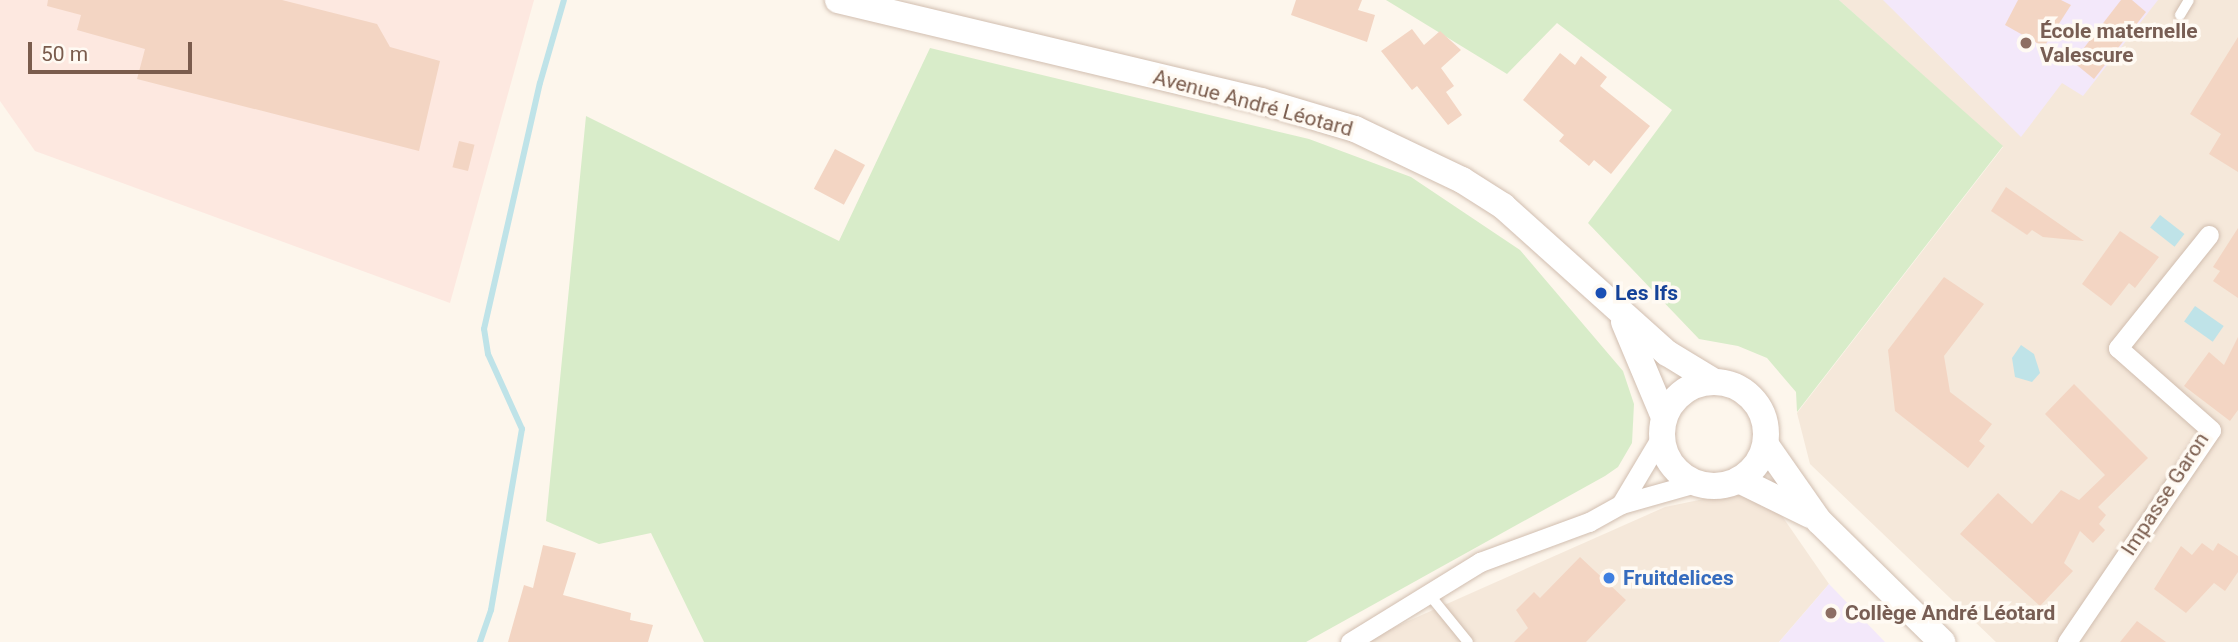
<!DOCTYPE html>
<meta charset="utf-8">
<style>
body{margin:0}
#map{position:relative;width:2238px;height:642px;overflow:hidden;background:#fdf6ec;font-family:Roboto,sans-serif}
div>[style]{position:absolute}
.residential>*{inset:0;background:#f5e8da}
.commercial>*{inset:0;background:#fde8e0}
.education>*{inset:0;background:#f3e8fa}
.green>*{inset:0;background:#d8ecc9}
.water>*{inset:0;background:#bfe3e8;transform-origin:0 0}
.stream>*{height:6px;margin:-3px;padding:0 3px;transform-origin:3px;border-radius:3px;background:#bfe3e8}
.building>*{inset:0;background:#f3d5c3;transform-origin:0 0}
.roads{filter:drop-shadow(0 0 2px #d1beb0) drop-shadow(0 0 2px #d1beb0)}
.service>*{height:10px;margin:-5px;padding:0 5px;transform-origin:5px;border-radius:5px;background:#fff}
.minor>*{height:19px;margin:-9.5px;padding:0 9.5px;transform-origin:9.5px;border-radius:9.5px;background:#fff}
.secondary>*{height:26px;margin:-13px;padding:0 13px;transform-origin:13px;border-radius:13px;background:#fff}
.secondary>.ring{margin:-13px;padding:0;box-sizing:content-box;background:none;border:26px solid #fff;border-radius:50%}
.dots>*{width:19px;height:19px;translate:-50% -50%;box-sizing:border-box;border:4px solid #fffaf3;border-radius:50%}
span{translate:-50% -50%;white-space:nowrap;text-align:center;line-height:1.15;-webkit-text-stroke:7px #fffaf3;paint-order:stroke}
.education-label{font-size:21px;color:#785e54;font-weight:700}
.left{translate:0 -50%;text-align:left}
.street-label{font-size:21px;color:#7a5c4d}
.transit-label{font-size:21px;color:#164399;font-weight:700}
.shop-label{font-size:21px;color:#366cbe;font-weight:700}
.scale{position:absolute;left:28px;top:42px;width:164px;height:32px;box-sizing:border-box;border:4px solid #7a5c4d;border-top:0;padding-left:9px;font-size:21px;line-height:24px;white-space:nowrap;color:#7a5c4d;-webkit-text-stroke:5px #fffaf3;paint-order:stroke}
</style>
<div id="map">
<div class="residential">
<div style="clip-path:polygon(1839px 0,2238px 0,2238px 642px,1996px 642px,1810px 464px,1797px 413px,2003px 147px)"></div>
<div style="clip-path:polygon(1762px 487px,1829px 584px,1779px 642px,1361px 642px,1665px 507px)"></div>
</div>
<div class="commercial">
<div style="clip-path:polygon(0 0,534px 0,450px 303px,35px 151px,0 101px)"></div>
</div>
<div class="education">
<div style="clip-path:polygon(1883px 0,2158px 0,2083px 96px,2062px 83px,2021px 137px)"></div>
<div style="clip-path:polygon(1829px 584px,1885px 642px,1779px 642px)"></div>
</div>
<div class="green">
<div style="clip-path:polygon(1386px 0,1839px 0,2003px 146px,1797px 412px,1796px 392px,1767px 358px,1738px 346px,1699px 339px,1588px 223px,1672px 110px,1557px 23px,1507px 74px)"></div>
<div style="clip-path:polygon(930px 48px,1309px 139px,1411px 177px,1520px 250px,1623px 371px,1634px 404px,1632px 443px,1618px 467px,1605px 476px,1306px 642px,704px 642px,651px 533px,599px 544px,546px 521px,586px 116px,839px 241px)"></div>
</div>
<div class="water">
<div style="left:2160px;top:215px;width:31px;height:16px;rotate:38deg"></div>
<div style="left:2195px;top:306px;width:35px;height:19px;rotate:35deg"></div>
<div style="clip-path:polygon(2021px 345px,2034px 354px,2040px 373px,2032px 382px,2015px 377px,2012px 358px)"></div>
</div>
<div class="stream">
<div style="left:480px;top:642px;width:34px;rotate:-71deg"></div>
<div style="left:491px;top:610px;width:184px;rotate:-80.3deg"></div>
<div style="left:522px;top:429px;width:82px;rotate:-114.4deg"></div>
<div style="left:488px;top:354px;width:25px;rotate:-99deg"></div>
<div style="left:484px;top:329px;width:252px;rotate:-77.2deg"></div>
<div style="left:540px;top:83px;width:86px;rotate:-73.9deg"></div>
</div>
<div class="building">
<div style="clip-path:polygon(48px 0,282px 0,377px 24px,390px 47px,440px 61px,419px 151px,137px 79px,145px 49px,77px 30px,81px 15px,47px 6px)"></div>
<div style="clip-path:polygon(1296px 0,1362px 0,1358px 10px,1375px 15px,1367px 42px,1291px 15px)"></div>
<div style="clip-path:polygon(2018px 0,2061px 0,2071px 5px,2044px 47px,2005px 25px)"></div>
<div style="clip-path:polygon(2121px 0,2132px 0,2146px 12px,2094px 79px,2073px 62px)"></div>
<div style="clip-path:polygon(1412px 29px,1424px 45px,1440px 31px,1461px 50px,1441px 68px,1454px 86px,1446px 92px,1462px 115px,1448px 125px,1417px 86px,1412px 90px,1381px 51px)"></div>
<div style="clip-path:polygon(2238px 37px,2238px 172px,2209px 154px,2221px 134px,2190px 114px)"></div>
<div style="clip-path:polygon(1560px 53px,1575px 65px,1581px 56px,1607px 77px,1600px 86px,1650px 126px,1611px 174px,1594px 160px,1589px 166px,1559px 141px,1564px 135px,1523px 100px)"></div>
<div style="left:459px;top:141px;width:16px;height:27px;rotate:14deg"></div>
<div style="left:835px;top:149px;width:34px;height:45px;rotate:28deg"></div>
<div style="clip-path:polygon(2006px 187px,2084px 241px,2043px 237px,2032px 230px,2027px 235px,1991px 211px)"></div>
<div style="clip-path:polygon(2238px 228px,2238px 298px,2213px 281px,2220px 271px,2213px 267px)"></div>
<div style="clip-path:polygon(2120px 231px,2159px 257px,2135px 288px,2129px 283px,2111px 306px,2082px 284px)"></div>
<div style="clip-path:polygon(1944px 277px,1984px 304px,1944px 356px,1950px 392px,1992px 424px,1979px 441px,1985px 446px,1968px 468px,1895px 411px,1888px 350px)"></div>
<div style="clip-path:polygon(2238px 337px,2238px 410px,2230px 421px,2184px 386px,2209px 352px,2224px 365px)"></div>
<div style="clip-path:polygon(2074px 384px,2148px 458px,2098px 507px,2106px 515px,2099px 524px,2105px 530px,2093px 543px,2080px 531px,2064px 563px,2073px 571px,2040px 606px,1960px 534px,1998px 493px,2032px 524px,2061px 490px,2079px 500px,2105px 475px,2045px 414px)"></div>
<div style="clip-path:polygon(2202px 543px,2213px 551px,2218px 543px,2238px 556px,2238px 572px,2225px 591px,2214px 583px,2186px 613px,2154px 589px,2181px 546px,2192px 555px)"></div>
<div style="clip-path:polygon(543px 545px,576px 553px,563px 595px,631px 613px,630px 620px,653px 625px,648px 642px,508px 642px,524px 585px,533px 588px)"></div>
<div style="clip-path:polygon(1580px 557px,1626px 600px,1586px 642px,1514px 642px,1528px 628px,1516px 610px,1534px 592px,1540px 598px)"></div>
<div style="clip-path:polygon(2137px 621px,2166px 642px,2120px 642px)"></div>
</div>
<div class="roads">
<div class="service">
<div style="left:2180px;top:15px;width:17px;rotate:-59deg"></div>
<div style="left:1428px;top:593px;width:63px;rotate:50.8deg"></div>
</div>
<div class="minor">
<div style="left:1621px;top:504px;width:78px;rotate:-59.2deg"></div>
<div style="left:1350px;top:642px;width:153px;rotate:-31.6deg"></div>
<div style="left:1480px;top:562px;width:116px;rotate:-20.2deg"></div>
<div style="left:1589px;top:522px;width:37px;rotate:-29deg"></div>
<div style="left:1621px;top:504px;width:77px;rotate:-15.8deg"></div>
<div style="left:2067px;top:642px;width:256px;rotate:-55.8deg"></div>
<div style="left:2211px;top:430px;width:124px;rotate:-138.6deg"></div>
<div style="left:2118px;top:348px;width:145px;rotate:-51.2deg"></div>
</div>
<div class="secondary">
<div style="left:838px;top:0;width:435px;rotate:13.4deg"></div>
<div style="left:1261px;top:101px;width:98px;rotate:16.6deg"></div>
<div style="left:1355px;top:129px;width:119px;rotate:25.5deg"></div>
<div style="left:1462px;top:180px;width:49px;rotate:32.4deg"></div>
<div style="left:1503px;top:206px;width:220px;rotate:41.9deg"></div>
<div style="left:1667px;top:353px;width:54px;rotate:31.3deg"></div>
<div style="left:1624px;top:322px;width:103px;rotate:67.2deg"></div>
<div class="ring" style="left:1662px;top:382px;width:78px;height:78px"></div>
<div style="left:1766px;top:445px;width:93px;rotate:55.1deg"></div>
<div style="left:1819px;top:521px;width:173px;rotate:44.5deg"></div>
<div style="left:1739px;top:480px;width:79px;rotate:26.2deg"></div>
</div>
</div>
<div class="dots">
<div style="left:2026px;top:43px;background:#8d6e63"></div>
<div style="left:1601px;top:293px;background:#1a4fb4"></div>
<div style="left:1609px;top:578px;background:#3f7fe0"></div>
<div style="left:1831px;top:613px;background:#8d6e63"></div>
</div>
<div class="education-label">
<span class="left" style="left:2040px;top:43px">École maternelle<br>Valescure</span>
<span class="left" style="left:1845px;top:613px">Collège André Léotard</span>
</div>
<div class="street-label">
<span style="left:1253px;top:103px;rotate:15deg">Avenue André Léotard</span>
<span style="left:2165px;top:494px;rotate:-57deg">Impasse Garon</span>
</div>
<div class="transit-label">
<span class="left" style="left:1615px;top:293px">Les Ifs</span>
</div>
<div class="shop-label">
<span class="left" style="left:1623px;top:578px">Fruitdelices</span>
</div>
<div class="scale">50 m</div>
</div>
